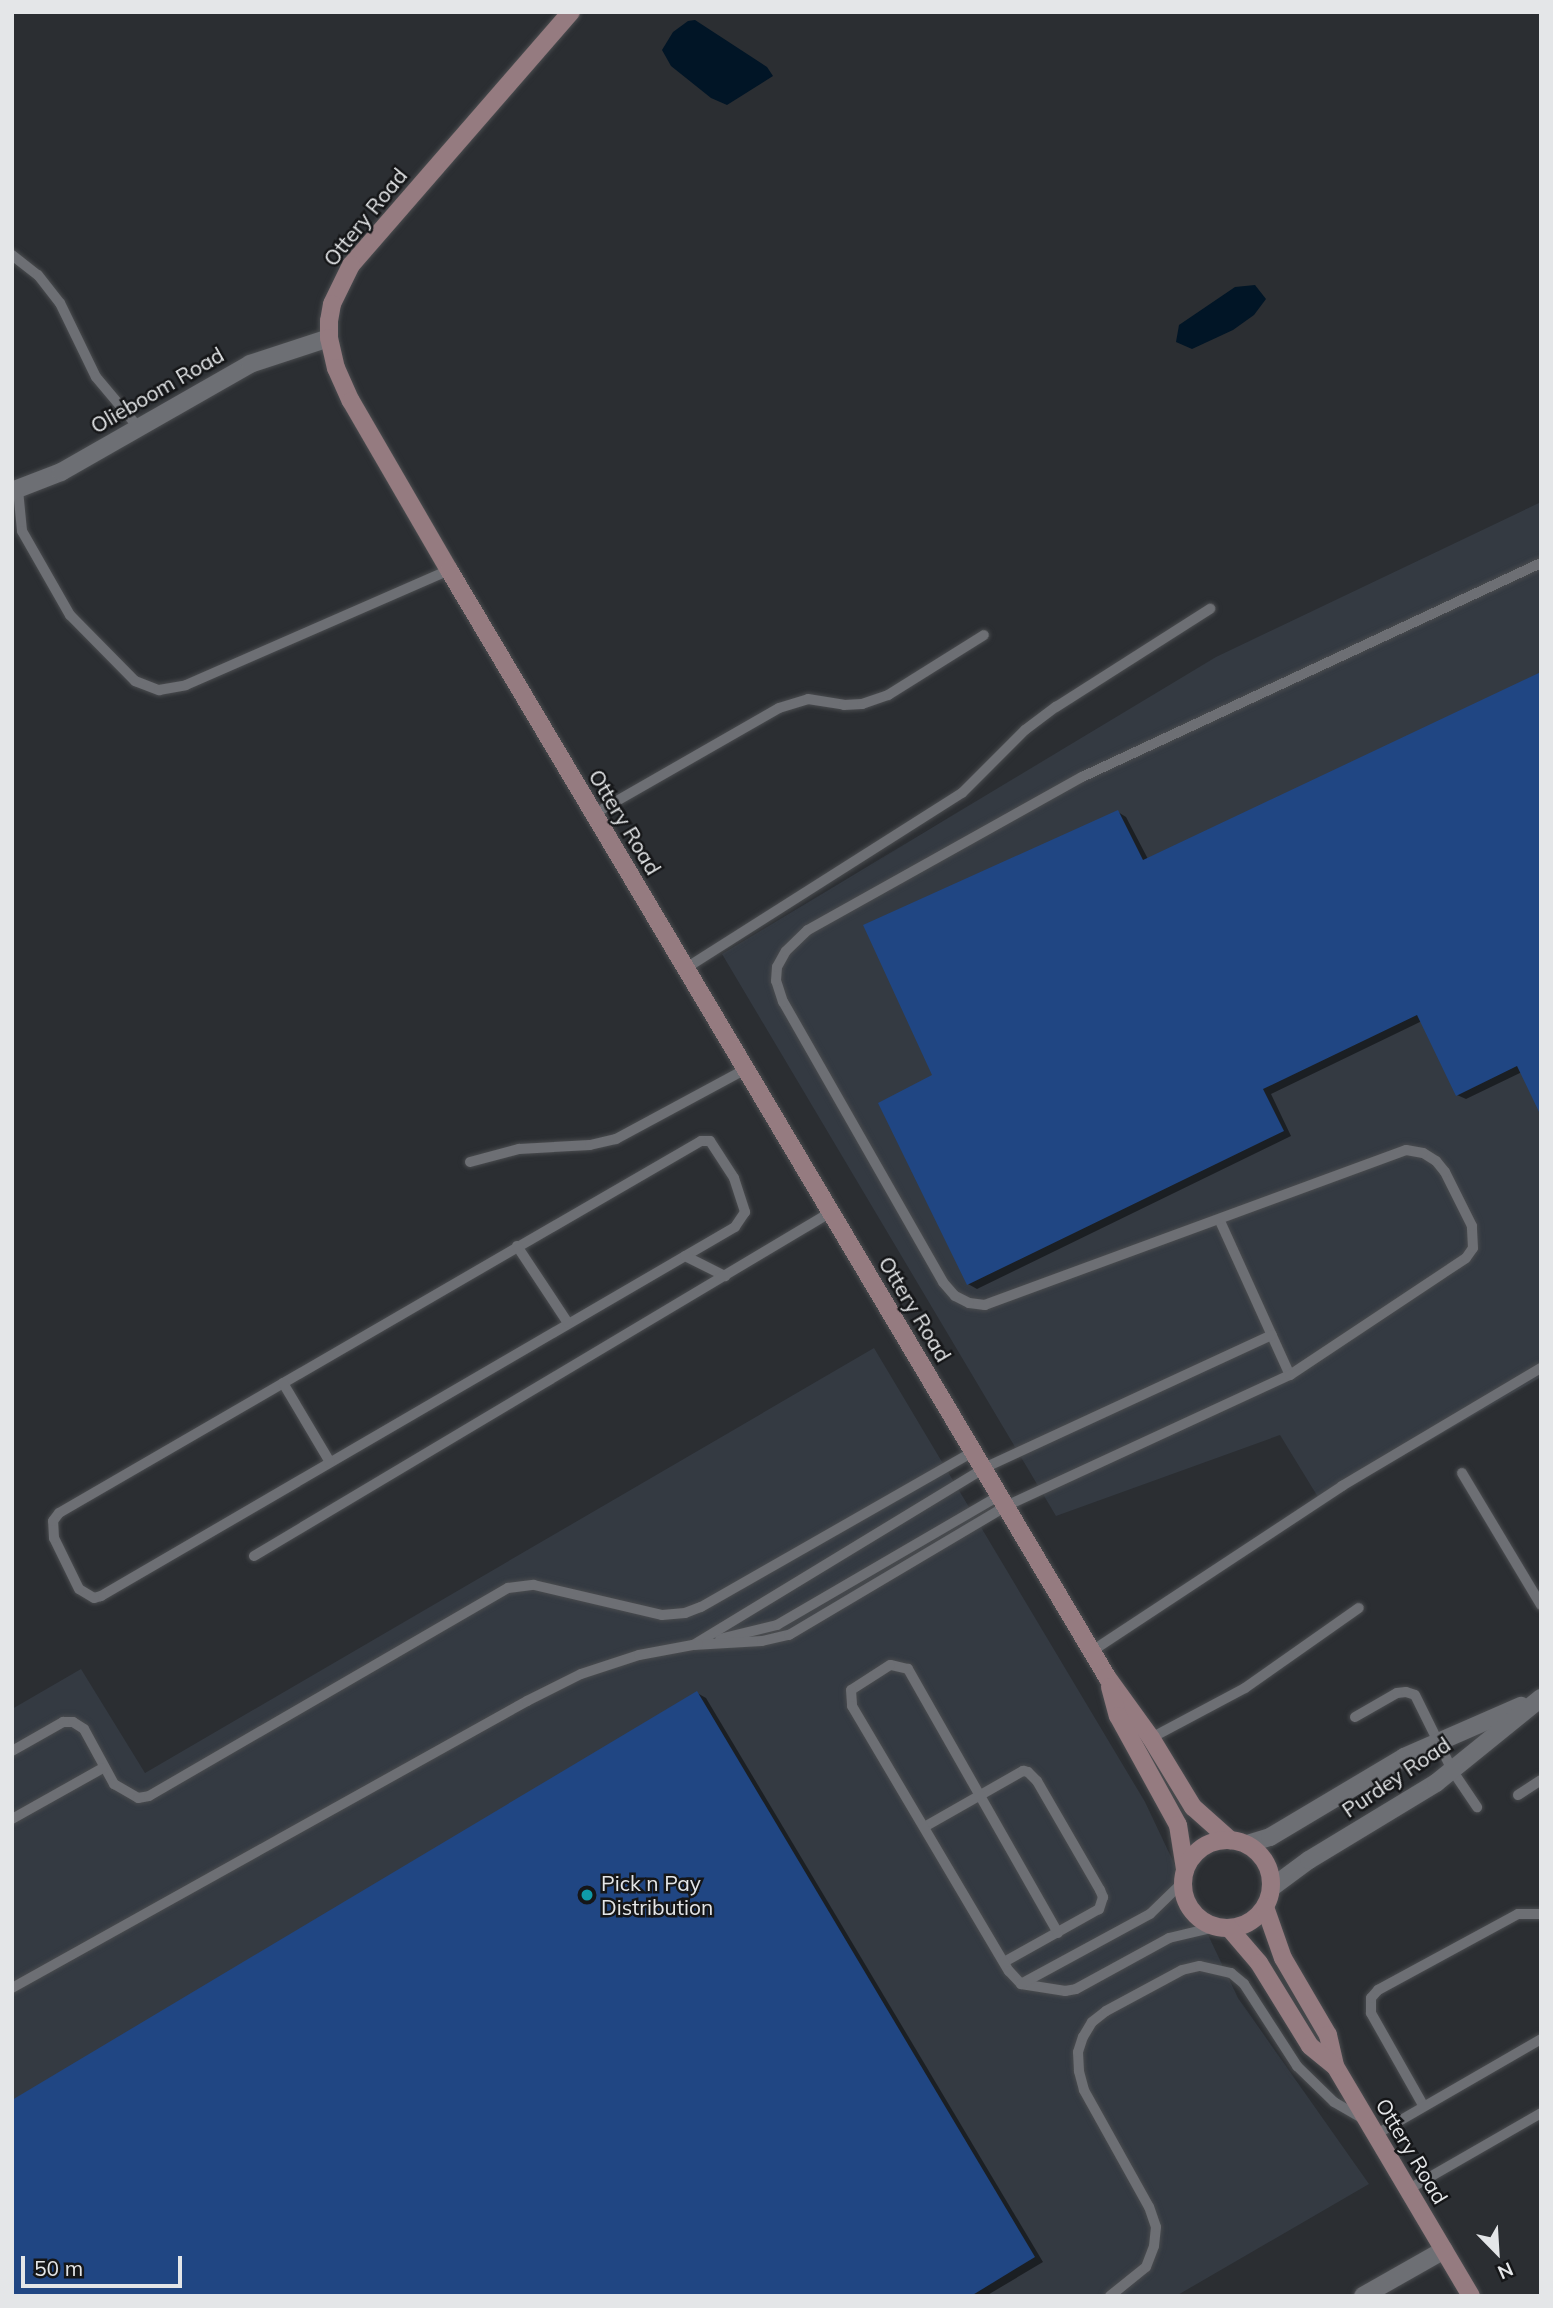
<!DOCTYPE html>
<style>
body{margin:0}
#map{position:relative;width:1553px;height:2308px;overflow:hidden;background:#2b2e32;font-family:Mulish,sans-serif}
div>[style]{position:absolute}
.built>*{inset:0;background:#343a42}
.water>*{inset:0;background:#011526}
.shadow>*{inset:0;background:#0007}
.building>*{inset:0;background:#204683}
.roads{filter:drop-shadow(0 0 2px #4a4c4f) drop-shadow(0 0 2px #4a4c4f)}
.lane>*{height:10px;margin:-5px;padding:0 5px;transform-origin:5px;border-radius:5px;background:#6d6f74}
.street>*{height:18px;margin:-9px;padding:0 9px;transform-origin:9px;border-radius:9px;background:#6d6f74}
.secondary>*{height:18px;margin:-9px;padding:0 9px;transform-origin:9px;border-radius:9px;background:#957b80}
.secondary>.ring{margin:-9px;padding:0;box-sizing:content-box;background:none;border:18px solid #957b80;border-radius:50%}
.dots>*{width:19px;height:19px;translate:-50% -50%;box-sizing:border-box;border:4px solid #151618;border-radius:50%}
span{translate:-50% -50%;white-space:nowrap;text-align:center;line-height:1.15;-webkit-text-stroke:5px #151618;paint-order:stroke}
.street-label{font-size:21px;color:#e4e6e8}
.poi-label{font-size:21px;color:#e4e6e8}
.left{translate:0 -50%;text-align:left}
.frame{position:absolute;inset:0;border:14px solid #e4e6e8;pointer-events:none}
.north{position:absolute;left:1462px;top:2217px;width:70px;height:70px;-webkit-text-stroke:5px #151618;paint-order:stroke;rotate:156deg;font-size:19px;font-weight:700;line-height:28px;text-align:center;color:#e4e6e8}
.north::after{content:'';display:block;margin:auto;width:24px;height:32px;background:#e4e6e8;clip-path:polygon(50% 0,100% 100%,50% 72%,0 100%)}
.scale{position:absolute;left:21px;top:2256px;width:161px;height:32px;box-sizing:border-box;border:4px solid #e4e6e8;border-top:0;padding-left:9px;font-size:21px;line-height:24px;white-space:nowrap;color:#e4e6e8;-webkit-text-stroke:5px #151618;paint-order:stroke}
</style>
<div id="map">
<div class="built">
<div style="clip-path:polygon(1541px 502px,1541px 1377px,1321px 1502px,1280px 1435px,1056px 1516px,722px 954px,1216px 657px)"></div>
<div style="clip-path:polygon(874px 1348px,1145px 1802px,1238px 1998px,1369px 2184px,1176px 2296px,12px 2296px,12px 1709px,81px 1669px,145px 1773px)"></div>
</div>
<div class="water">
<div style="clip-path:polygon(695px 20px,767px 67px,773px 76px,727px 105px,711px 98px,671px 66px,662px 50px,673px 32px,688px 21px)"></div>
<div style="clip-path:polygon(1255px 285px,1266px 299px,1254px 315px,1233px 330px,1192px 349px,1176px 342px,1179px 325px,1235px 287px)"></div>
</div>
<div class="shadow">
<div style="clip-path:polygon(1541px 673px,1522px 1072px,1466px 1099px,1457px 1095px,1422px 1021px,1271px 1094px,1291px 1136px,977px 1289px,968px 1284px,934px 1076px,1118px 812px,1126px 817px,1148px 859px)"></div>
<div style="clip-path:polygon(697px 1693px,706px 1698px,1043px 2262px,986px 2296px,12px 2296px)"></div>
</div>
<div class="building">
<div style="clip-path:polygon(1541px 672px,1541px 1116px,1517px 1066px,1456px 1096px,1417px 1015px,1263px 1089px,1284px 1131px,967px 1285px,878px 1103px,932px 1075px,863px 925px,1118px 810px,1143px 860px)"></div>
<div style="clip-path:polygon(697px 1691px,1035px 2257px,971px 2296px,12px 2296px,12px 2100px)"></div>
</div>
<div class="roads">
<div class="lane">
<div style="left:12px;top:255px;width:33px;rotate:38deg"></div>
<div style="left:38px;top:275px;width:36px;rotate:52deg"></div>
<div style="left:60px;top:303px;width:82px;rotate:64.1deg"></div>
<div style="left:96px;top:377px;width:65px;rotate:50deg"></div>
<div style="left:18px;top:490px;width:41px;rotate:84.4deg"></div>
<div style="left:22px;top:531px;width:97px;rotate:60.3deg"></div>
<div style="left:70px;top:615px;width:93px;rotate:45.4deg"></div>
<div style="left:135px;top:681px;width:26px;rotate:21deg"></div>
<div style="left:159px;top:690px;width:27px;rotate:-10deg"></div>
<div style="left:186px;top:685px;width:287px;rotate:-23.6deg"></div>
<div style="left:594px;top:814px;width:213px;rotate:-29.8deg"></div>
<div style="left:779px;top:708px;width:30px;rotate:-17deg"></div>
<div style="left:808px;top:699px;width:36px;rotate:9deg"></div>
<div style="left:844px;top:705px;width:18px;rotate:-3deg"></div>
<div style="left:862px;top:704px;width:28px;rotate:-19deg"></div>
<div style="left:888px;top:695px;width:113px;rotate:-32deg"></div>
<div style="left:686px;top:968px;width:327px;rotate:-32.4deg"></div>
<div style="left:962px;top:793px;width:89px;rotate:-45deg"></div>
<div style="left:1025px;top:730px;width:39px;rotate:-37deg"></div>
<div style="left:1056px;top:707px;width:183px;rotate:-32.5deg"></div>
<div style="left:701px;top:1141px;width:9px"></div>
<div style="left:710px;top:1141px;width:44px;rotate:57deg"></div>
<div style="left:734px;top:1178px;width:36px;rotate:72deg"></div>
<div style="left:745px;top:1212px;width:18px;rotate:124deg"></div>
<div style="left:735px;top:1227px;width:734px;rotate:149.8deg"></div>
<div style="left:101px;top:1596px;width:7px;rotate:164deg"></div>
<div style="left:94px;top:1598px;width:17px;rotate:-149deg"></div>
<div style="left:79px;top:1589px;width:57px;rotate:-116.1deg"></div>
<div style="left:54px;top:1538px;width:17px;rotate:-93deg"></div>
<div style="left:53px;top:1521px;width:10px;rotate:-53deg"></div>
<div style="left:59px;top:1513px;width:742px;rotate:-30.09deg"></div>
<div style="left:470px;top:1162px;width:51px;rotate:-14.9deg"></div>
<div style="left:519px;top:1149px;width:71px;rotate:-3.2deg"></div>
<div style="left:590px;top:1145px;width:27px;rotate:-13deg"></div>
<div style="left:616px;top:1139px;width:148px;rotate:-28.3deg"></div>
<div style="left:1220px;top:1221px;width:169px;rotate:65.6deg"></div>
<div style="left:517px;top:1246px;width:92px;rotate:56.5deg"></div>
<div style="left:685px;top:1256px;width:45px;rotate:26.6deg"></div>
<div style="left:283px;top:1383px;width:92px;rotate:59.3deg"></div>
<div style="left:1462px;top:1473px;width:154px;rotate:59.1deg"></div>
<div style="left:254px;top:1556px;width:672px;rotate:-30.8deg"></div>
<div style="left:720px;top:1639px;width:59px;rotate:-13.8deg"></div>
<div style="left:777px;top:1625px;width:258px;rotate:-30.2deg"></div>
<div style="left:695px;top:1644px;width:338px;rotate:-31.3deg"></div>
<div style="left:984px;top:1468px;width:317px;rotate:-24.8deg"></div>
<div style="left:693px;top:1645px;width:69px;rotate:-3.3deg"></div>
<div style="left:762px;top:1641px;width:28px;rotate:-13deg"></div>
<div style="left:789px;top:1635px;width:252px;rotate:-30.7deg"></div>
<div style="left:1006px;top:1506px;width:313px;rotate:-24.8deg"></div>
<div style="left:1290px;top:1375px;width:211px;rotate:-33.6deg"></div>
<div style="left:1466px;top:1258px;width:12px;rotate:-55deg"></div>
<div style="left:1473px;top:1248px;width:22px;rotate:-93deg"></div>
<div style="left:1472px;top:1226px;width:60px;rotate:-116.6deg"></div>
<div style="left:1445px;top:1172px;width:14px;rotate:-129deg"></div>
<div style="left:1436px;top:1161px;width:15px;rotate:-148deg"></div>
<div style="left:1423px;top:1153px;width:17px;rotate:-170deg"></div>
<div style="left:1406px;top:1150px;width:449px;rotate:159.8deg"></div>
<div style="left:985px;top:1305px;width:16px;rotate:-173deg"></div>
<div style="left:969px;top:1303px;width:16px;rotate:-153deg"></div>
<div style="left:955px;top:1296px;width:18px;rotate:-131deg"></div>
<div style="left:943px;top:1282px;width:322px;rotate:-119.7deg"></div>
<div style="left:783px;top:1002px;width:22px;rotate:-108deg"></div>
<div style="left:776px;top:981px;width:14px;rotate:-86deg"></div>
<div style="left:777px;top:967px;width:18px;rotate:-61deg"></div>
<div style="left:786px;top:951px;width:30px;rotate:-44deg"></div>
<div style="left:808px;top:930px;width:314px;rotate:-29.2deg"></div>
<div style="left:1082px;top:777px;width:506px;rotate:-25deg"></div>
<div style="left:1092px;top:1651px;width:300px;rotate:-33.4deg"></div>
<div style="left:1342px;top:1486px;width:231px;rotate:-30.7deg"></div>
<div style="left:1355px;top:1717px;width:48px;rotate:-29.7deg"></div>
<div style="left:1397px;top:1693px;width:9px;rotate:-6deg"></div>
<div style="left:1406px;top:1692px;width:9px;rotate:18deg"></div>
<div style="left:1415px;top:1695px;width:84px;rotate:63.7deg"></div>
<div style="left:1452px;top:1770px;width:45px;rotate:56deg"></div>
<div style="left:1151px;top:1738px;width:106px;rotate:-28deg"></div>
<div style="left:1245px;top:1688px;width:139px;rotate:-35.1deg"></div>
<div style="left:12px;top:1751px;width:59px;rotate:-29.6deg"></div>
<div style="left:63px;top:1722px;width:10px"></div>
<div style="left:73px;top:1722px;width:13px;rotate:32deg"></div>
<div style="left:84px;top:1729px;width:63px;rotate:61.4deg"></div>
<div style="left:114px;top:1784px;width:28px;rotate:30deg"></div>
<div style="left:138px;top:1798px;width:11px;rotate:-10deg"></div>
<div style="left:149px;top:1796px;width:415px;rotate:-30.1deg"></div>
<div style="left:508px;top:1588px;width:26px;rotate:-7deg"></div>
<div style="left:534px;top:1585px;width:131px;rotate:13.2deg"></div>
<div style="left:662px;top:1615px;width:23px;rotate:-5deg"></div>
<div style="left:685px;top:1613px;width:17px;rotate:-21deg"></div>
<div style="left:701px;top:1607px;width:314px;rotate:-29.7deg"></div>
<div style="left:1518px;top:1795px;width:27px;rotate:-33deg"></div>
<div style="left:12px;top:1819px;width:104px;rotate:-29.3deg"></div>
<div style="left:926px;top:1826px;width:112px;rotate:-29.6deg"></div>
<div style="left:1023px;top:1771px;width:5px;rotate:11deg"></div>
<div style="left:1028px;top:1772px;width:13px;rotate:45deg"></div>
<div style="left:1037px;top:1781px;width:126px;rotate:60deg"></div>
<div style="left:1100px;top:1890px;width:8px;rotate:67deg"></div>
<div style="left:1103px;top:1897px;width:13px;rotate:108deg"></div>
<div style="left:1099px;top:1909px;width:109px;rotate:150.8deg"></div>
<div style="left:1058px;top:1933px;width:304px;rotate:-119.6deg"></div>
<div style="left:908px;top:1669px;width:18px;rotate:-167deg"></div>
<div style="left:890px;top:1665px;width:46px;rotate:147.3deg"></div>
<div style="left:851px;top:1690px;width:16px;rotate:86deg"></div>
<div style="left:852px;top:1706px;width:308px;rotate:59.4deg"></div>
<div style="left:1009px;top:1971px;width:18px;rotate:47deg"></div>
<div style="left:1021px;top:1984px;width:45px;rotate:9deg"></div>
<div style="left:1065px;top:1991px;width:11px;rotate:-10deg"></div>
<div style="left:1076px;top:1989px;width:106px;rotate:-28.7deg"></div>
<div style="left:1169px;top:1938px;width:47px;rotate:-13.4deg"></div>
<div style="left:1021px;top:1984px;width:147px;rotate:-28.5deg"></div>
<div style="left:1150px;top:1914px;width:46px;rotate:-44.1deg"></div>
<div style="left:12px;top:1988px;width:590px;rotate:-29.13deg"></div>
<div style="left:527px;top:1701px;width:60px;rotate:-26.6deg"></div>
<div style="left:581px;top:1674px;width:61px;rotate:-18.1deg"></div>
<div style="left:639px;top:1655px;width:60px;rotate:-10.6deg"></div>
<div style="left:1423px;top:2105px;width:106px;rotate:-119.5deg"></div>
<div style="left:1371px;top:2013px;width:15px;rotate:-90deg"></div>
<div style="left:1371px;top:1998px;width:11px;rotate:-49deg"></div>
<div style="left:1378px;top:1990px;width:159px;rotate:-28.5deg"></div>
<div style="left:1518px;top:1914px;width:23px"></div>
<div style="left:1375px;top:2135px;width:192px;rotate:-30deg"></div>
<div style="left:1409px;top:2189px;width:152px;rotate:-29.9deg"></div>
<div style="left:1110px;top:2296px;width:46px;rotate:-38.9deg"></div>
<div style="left:1146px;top:2267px;width:22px;rotate:-69deg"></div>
<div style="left:1154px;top:2246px;width:19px;rotate:-84deg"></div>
<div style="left:1156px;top:2227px;width:21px;rotate:-109deg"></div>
<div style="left:1149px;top:2207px;width:134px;rotate:-119.1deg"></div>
<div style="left:1084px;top:2090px;width:20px;rotate:-105deg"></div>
<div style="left:1079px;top:2071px;width:19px;rotate:-93deg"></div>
<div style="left:1078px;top:2052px;width:16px;rotate:-72deg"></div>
<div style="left:1083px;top:2037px;width:17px;rotate:-59deg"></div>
<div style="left:1092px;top:2022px;width:18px;rotate:-38deg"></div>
<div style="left:1106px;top:2011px;width:86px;rotate:-28.3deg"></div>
<div style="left:1182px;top:1970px;width:18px;rotate:-13deg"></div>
<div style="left:1200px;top:1966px;width:32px;rotate:13deg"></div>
<div style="left:1231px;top:1973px;width:17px;rotate:40deg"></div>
<div style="left:1244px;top:1984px;width:98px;rotate:57.1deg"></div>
<div style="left:1297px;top:2066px;width:52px;rotate:44.2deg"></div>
<div style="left:1334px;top:2102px;width:34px;rotate:30deg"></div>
</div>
<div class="street">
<div style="left:12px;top:491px;width:53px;rotate:-21.2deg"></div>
<div style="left:61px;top:472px;width:218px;rotate:-29.7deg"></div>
<div style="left:250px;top:364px;width:83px;rotate:-18.2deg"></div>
<div style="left:1247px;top:1844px;width:24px;rotate:-17deg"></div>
<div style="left:1270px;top:1837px;width:156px;rotate:-30.8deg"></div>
<div style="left:1404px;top:1757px;width:128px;rotate:-23.6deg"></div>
<div style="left:1271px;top:1888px;width:47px;rotate:-36.4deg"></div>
<div style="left:1309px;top:1860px;width:149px;rotate:-31.2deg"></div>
<div style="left:1436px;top:1783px;width:135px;rotate:-39deg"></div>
<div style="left:1363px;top:2296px;width:93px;rotate:-29.6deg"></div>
</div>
<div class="secondary">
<div style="left:571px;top:12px;width:335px;rotate:131deg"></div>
<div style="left:351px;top:265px;width:43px;rotate:116deg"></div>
<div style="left:332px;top:304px;width:17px;rotate:100deg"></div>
<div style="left:329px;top:321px;width:17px;rotate:90deg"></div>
<div style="left:329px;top:338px;width:31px;rotate:77deg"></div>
<div style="left:336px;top:368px;width:36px;rotate:66deg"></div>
<div style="left:351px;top:401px;width:195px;rotate:59.9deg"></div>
<div style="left:449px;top:570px;width:1288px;rotate:59.27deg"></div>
<div style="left:1107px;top:1677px;width:75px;rotate:54.2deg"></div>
<div style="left:1151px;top:1738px;width:81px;rotate:58.7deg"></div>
<div style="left:1193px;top:1807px;width:50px;rotate:41.7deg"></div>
<div style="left:1110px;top:1687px;width:30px;rotate:75deg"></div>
<div style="left:1118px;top:1716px;width:124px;rotate:61.2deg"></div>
<div style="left:1178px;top:1825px;width:45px;rotate:81deg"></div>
<div class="ring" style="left:1183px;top:1840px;width:70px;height:70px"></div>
<div style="left:1265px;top:1907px;width:54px;rotate:70.6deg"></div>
<div style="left:1283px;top:1958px;width:89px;rotate:59.7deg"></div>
<div style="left:1328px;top:2035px;width:32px;rotate:77deg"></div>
<div style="left:1335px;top:2066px;width:267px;rotate:59.4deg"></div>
<div style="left:1229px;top:1928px;width:46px;rotate:49.4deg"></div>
<div style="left:1259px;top:1963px;width:97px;rotate:58.4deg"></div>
<div style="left:1310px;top:2046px;width:32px;rotate:39deg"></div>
</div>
</div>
<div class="dots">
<div style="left:587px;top:1895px;background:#0f9aa8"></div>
</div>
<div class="street-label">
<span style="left:365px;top:217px;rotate:-51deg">Ottery Road</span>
<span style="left:157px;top:390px;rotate:-30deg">Olieboom Road</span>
<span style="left:625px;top:822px;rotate:59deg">Ottery Road</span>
<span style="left:915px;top:1309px;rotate:59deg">Ottery Road</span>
<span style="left:1396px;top:1777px;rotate:-34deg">Purdey Road</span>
<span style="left:1412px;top:2151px;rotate:59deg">Ottery Road</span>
</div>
<div class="poi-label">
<span class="left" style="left:601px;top:1895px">Pick n Pay<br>Distribution</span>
</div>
<div class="frame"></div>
<div class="north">N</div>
<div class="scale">50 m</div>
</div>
